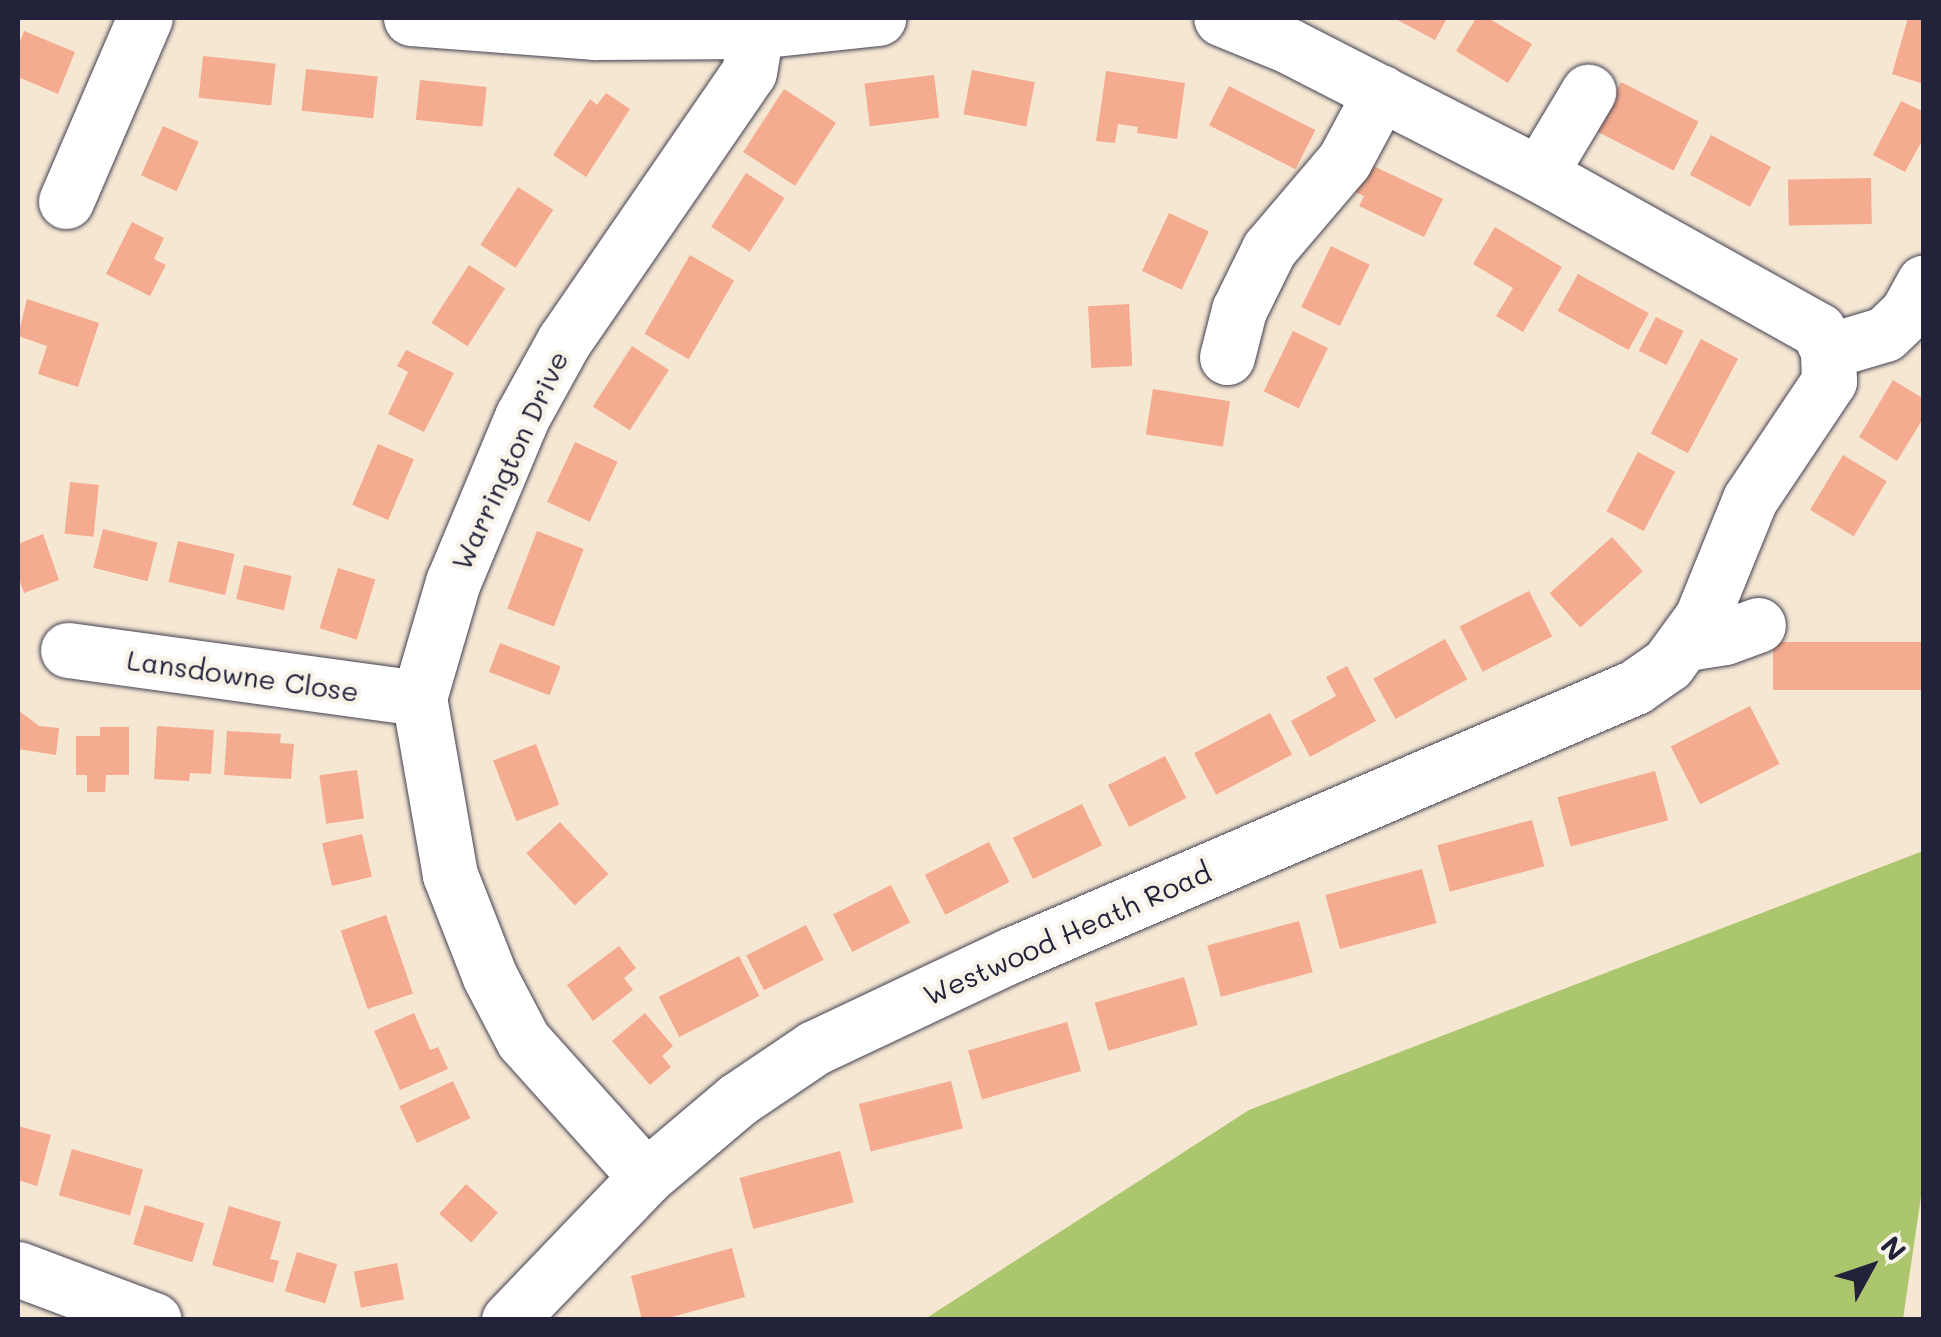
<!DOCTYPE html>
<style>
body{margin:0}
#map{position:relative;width:1941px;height:1337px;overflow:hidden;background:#f6e7d3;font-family:Mali,sans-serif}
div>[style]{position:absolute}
.green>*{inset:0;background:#abc66d}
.building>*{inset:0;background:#f5ab8f;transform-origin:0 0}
.roads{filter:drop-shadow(0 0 2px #424052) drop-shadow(0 0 2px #424052)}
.minor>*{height:55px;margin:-27.5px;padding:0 27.5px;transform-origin:27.5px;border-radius:27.5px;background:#fff}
span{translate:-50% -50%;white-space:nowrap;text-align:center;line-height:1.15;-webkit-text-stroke:9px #f7f3e8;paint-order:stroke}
.street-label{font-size:28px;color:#22223b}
.frame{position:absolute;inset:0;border:20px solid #22223b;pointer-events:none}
.north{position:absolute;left:1821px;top:1217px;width:100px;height:100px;-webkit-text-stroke:8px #f7f3e8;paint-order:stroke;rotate:50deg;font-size:28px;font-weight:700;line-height:40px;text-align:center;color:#22223b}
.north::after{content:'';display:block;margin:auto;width:35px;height:45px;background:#22223b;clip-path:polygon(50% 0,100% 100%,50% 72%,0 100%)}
</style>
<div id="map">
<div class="green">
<div style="clip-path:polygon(1923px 851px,1924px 1176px,1903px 1319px,925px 1319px,1249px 1110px)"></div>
</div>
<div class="building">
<div style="clip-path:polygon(1394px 18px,1447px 18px,1435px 40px)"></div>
<div style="clip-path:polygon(1476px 18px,1488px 18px,1532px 44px,1508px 83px,1456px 51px)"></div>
<div style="clip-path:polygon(1908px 18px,1924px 18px,1924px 84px,1892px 74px)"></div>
<div style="clip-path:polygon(24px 31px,75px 52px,58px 94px,18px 77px,18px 47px)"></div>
<div style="left:203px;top:56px;width:73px;height:42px;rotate:6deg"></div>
<div style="left:306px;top:69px;width:72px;height:42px;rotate:6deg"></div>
<div style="left:972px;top:70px;width:64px;height:45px;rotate:11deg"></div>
<div style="clip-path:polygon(1106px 71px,1185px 83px,1177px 139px,1137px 133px,1138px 127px,1118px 124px,1115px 143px,1096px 141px)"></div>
<div style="left:934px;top:75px;width:43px;height:70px;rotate:83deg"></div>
<div style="left:420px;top:80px;width:67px;height:40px;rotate:6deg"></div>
<div style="left:1621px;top:82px;width:87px;height:55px;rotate:27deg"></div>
<div style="left:1229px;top:86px;width:97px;height:44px;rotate:27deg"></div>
<div style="left:784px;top:89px;width:62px;height:75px;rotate:33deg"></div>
<div style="clip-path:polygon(606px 93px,630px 109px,586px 177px,553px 155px,590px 99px,597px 105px)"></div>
<div style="clip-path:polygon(1901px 101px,1924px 112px,1924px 137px,1905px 172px,1873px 155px)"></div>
<div style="left:163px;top:126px;width:39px;height:54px;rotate:24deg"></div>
<div style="left:1711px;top:135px;width:68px;height:45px;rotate:28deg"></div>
<div style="clip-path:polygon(1367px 163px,1443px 199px,1424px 237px,1359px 206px,1364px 196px,1353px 191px)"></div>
<div style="left:746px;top:173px;width:46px;height:64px;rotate:33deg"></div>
<div style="left:1871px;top:178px;width:46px;height:83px;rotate:89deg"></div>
<div style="left:518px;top:187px;width:42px;height:69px;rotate:33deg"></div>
<div style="left:1169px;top:213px;width:44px;height:64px;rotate:25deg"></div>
<div style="clip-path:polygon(132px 222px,164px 238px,154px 259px,166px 265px,150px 296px,106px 274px)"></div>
<div style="clip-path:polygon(1495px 227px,1562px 267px,1523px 332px,1496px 316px,1513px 288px,1473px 264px)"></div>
<div style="left:1331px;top:246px;width:43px;height:68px;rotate:26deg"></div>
<div style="left:690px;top:255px;width:51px;height:91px;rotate:30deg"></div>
<div style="left:469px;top:265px;width:43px;height:69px;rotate:33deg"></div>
<div style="left:1578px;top:274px;width:81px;height:42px;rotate:29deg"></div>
<div style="clip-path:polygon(27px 299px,99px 323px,78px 387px,38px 374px,47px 346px,18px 336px)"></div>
<div style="left:1129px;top:304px;width:62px;height:41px;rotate:87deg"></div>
<div style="left:1656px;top:317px;width:31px;height:38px;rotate:27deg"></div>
<div style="left:1293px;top:331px;width:39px;height:67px;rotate:26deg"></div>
<div style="left:1701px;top:339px;width:42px;height:107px;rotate:28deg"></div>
<div style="left:632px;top:346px;width:44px;height:72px;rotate:33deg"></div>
<div style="clip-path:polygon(406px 350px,454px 373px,424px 432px,388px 414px,408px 372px,397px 366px)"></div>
<div style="clip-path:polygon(1893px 380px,1924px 399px,1924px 417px,1897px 461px,1859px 437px)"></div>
<div style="left:1153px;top:389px;width:78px;height:46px;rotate:9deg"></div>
<div style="left:575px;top:442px;width:47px;height:66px;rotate:25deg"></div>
<div style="left:378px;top:444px;width:39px;height:66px;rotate:23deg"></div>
<div style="left:1638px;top:452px;width:42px;height:67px;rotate:28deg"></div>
<div style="left:1843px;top:455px;width:51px;height:64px;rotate:31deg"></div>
<div style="left:70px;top:482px;width:29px;height:52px;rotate:6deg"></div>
<div style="left:103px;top:529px;width:56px;height:40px;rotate:14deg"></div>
<div style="left:537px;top:531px;width:50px;height:83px;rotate:21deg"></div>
<div style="clip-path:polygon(43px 534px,59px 580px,24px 593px,18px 576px,18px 544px)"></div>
<div style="left:1612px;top:537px;width:46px;height:84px;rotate:48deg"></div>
<div style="left:178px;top:541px;width:58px;height:42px;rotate:13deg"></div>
<div style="left:244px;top:565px;width:49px;height:35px;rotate:13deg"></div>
<div style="left:338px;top:568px;width:39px;height:63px;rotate:17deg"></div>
<div style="left:1529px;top:591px;width:51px;height:78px;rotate:63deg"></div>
<div style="left:1445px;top:639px;width:46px;height:82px;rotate:61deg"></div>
<div style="left:1924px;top:642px;width:48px;height:151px;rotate:90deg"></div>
<div style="left:500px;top:643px;width:65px;height:31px;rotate:21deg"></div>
<div style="clip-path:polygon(1347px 666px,1376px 721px,1310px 757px,1291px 721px,1336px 696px,1326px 677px)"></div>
<div style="left:1750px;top:706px;width:65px;height:89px;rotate:63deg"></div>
<div style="clip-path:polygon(18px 710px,39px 726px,59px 728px,56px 755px,18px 749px)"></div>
<div style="left:1270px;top:713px;width:47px;height:86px;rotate:62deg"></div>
<div style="clip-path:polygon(157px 726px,214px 730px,211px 774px,190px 773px,189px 781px,154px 779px)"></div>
<div style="clip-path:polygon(100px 727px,129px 727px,129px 775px,106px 775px,105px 792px,87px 792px,87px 775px,76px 775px,76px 736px,100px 736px)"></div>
<div style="clip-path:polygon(227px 731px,281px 734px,280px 743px,294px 744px,291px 779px,224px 775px)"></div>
<div style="left:536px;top:744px;width:65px;height:46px;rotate:69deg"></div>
<div style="left:1165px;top:756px;width:47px;height:64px;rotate:63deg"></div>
<div style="left:357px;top:770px;width:49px;height:38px;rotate:82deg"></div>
<div style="left:1655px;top:771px;width:51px;height:101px;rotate:75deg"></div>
<div style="left:1082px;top:804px;width:46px;height:77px;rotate:64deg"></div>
<div style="left:1532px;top:820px;width:48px;height:98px;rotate:75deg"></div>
<div style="left:560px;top:822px;width:71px;height:46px;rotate:47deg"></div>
<div style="left:362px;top:834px;width:44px;height:41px;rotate:77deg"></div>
<div style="left:989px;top:842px;width:45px;height:72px;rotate:63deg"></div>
<div style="left:1422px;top:869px;width:56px;height:100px;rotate:75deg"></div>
<div style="left:891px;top:885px;width:42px;height:65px;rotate:63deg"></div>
<div style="left:386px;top:915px;width:83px;height:48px;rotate:71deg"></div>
<div style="left:1299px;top:921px;width:53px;height:95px;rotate:75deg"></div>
<div style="left:806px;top:925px;width:39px;height:67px;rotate:63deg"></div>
<div style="clip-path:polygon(619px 946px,636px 968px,624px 978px,633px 990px,593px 1021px,567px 985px)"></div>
<div style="left:739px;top:956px;width:45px;height:90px;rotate:63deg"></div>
<div style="left:1184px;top:977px;width:50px;height:93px;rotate:74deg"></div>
<div style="clip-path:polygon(414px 1013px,430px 1050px,438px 1047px,448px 1069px,400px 1090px,374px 1031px)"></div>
<div style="clip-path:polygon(645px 1013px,673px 1046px,662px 1056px,671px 1067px,650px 1085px,612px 1041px)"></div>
<div style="left:1067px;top:1022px;width:51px;height:103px;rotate:74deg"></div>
<div style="left:453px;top:1081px;width:41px;height:59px;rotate:65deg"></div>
<div style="left:951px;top:1081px;width:49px;height:95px;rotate:76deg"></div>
<div style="clip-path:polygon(18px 1126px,51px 1135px,37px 1186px,18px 1180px)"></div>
<div style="left:72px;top:1149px;width:74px;height:48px;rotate:16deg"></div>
<div style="left:840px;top:1151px;width:53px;height:104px;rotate:75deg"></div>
<div style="left:466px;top:1184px;width:43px;height:40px;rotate:42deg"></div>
<div style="left:145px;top:1205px;width:62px;height:41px;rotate:17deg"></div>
<div style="clip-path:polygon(229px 1206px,281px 1222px,270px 1259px,279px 1261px,273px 1283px,212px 1265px)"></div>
<div style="clip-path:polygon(732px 1248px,745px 1297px,661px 1320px,642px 1320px,631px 1276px)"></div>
<div style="left:297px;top:1252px;width:42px;height:41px;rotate:17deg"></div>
<div style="left:397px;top:1263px;width:37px;height:44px;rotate:79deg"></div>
</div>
<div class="roads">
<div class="minor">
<div style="left:411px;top:18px;width:185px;rotate:4.4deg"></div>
<div style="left:595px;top:32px;width:161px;rotate:-0.4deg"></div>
<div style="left:756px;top:31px;width:123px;rotate:-6.1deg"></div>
<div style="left:1539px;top:174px;width:96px;rotate:-59.1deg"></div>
<div style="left:66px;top:201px;width:199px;rotate:-66.7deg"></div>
<div style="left:1828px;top:351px;width:59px;rotate:-16.6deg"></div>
<div style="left:1885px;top:334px;width:30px;rotate:-44deg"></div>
<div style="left:1907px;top:313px;width:35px;rotate:-61deg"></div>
<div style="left:1227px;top:357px;width:49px;rotate:-75.7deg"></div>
<div style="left:1239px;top:310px;width:68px;rotate:-63.8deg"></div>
<div style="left:1269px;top:249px;width:116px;rotate:-49.6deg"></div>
<div style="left:1344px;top:161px;width:78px;rotate:-61.8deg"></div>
<div style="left:1687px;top:643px;width:38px;rotate:-9deg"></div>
<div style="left:1725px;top:637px;width:35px;rotate:-20deg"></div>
<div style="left:68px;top:650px;width:354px;rotate:7.8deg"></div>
<div style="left:646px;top:1177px;width:184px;rotate:-131.9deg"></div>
<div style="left:523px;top:1040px;width:71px;rotate:-117.6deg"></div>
<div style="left:490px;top:977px;width:110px;rotate:-111.4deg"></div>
<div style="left:450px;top:875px;width:180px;rotate:-99.9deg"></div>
<div style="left:419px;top:698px;width:121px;rotate:-73.7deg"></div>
<div style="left:453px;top:582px;width:179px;rotate:-67.3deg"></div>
<div style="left:522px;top:417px;width:87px;rotate:-61.1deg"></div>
<div style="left:564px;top:341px;width:326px;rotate:-55.5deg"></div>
<div style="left:749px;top:72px;width:42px;rotate:-80.3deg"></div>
<div style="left:18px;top:1269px;width:145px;rotate:20.6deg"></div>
<div style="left:509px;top:1320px;width:198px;rotate:-46.2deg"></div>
<div style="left:646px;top:1177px;width:119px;rotate:-40.2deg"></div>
<div style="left:737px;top:1100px;width:93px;rotate:-34deg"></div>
<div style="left:814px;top:1048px;width:218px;rotate:-25.3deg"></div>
<div style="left:1011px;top:955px;width:679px;rotate:-23.24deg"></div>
<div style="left:1635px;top:687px;width:40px;rotate:-34.9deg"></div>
<div style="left:1668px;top:664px;width:58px;rotate:-54.1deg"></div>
<div style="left:1702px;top:617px;width:127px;rotate:-67.9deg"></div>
<div style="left:1750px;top:499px;width:142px;rotate:-56.2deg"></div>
<div style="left:1829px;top:381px;width:30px;rotate:-92deg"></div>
<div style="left:1828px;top:351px;width:23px;rotate:-115deg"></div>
<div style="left:1818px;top:330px;width:320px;rotate:-150.8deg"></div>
<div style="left:1539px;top:174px;width:283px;rotate:-152.9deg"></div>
<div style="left:1287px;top:45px;width:71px;rotate:-157.8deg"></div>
</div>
</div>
<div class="street-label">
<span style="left:509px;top:460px;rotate:-65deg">Warrington Drive</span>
<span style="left:243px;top:675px;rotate:8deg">Lansdowne Close</span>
<span style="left:1067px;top:933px;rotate:-24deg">Westwood Heath Road</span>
</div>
<div class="frame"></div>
<div class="north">N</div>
</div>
